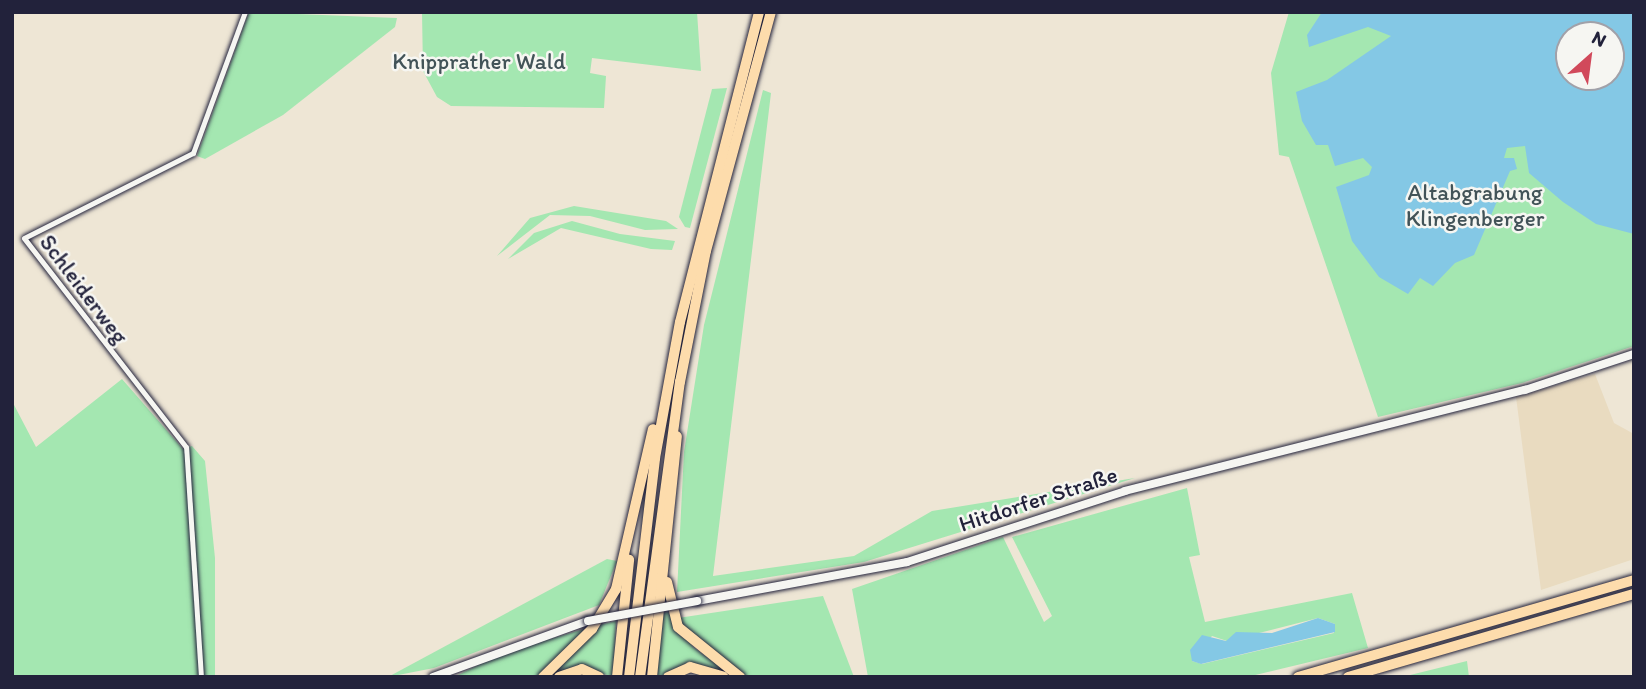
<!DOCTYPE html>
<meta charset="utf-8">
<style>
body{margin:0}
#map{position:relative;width:1646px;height:689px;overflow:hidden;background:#eee6d5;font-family:Itim,sans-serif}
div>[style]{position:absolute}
.built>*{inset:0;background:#e9dbc0}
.green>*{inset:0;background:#a4e7b1}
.water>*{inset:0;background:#84c8e5}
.roads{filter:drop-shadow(0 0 2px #22223b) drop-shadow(0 0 2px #22223b)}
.minor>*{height:5px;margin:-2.5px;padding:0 2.5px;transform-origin:2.5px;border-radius:2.5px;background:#f6f6f2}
.secondary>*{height:8px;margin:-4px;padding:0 4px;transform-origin:4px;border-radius:4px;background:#f6f6f2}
.motorway>*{height:10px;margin:-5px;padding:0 5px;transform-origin:5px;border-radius:5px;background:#fddcac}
.bridges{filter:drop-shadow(0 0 2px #22223b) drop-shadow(0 0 2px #22223b)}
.secondary-bridge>*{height:8px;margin:-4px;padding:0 4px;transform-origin:4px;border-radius:4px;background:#f6f6f2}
span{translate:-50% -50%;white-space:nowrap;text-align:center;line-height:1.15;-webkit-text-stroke:5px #f6f6f2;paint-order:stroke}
.park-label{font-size:23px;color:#425358}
.street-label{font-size:23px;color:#22223b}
.frame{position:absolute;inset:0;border:14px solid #22223b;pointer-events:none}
.north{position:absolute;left:1555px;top:21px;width:70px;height:70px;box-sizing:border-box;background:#f6f6f2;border:2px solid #a1a1a9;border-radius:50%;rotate:28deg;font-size:19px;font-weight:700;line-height:28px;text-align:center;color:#22223b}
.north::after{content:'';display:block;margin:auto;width:24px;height:32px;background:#d1495b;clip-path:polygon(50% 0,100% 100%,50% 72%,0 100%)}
</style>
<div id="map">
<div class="built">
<div style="clip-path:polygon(1595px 374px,1614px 423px,1634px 434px,1634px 559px,1541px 590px,1516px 397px)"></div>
</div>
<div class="green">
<div style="clip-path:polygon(249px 12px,397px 18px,395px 27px,283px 115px,205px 159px,197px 156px)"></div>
<div style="clip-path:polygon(422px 12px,697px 12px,701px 71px,592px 58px,590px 73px,606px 76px,604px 108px,451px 106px,437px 97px,423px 71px)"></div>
<div style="clip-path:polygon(evenodd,1289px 12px,1634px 12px,1634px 346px,1522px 383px,1378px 417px,1289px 157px,1279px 155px,1271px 73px,1289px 12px,1569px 35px,1611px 35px,1611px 77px,1569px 77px,1569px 35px)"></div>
<div style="clip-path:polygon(727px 88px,690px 228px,685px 227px,679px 217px,712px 89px)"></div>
<div style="clip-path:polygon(763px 90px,771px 93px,713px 576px,854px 556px,932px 511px,1135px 478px,864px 562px,677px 592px,684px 452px,704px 325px)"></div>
<div style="clip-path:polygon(574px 206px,666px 221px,678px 229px,645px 230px,590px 216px,550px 215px,497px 256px,530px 218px)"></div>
<div style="clip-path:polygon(572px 221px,620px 234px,675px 241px,672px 250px,651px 249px,561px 228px,508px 259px,534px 233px)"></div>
<div style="clip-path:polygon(122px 379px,183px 449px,192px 446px,205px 461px,215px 558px,215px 677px,12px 677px,12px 401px,36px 447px)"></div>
<div style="clip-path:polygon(evenodd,1187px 488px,1200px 555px,1189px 557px,1205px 622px,1352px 593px,1368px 648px,1247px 677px,868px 677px,852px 589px,1003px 537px,1044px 622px,1052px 616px,1012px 537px,1187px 488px,1318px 618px,1335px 624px,1334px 633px,1202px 664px,1192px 661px,1212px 636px,1227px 641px,1318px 618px)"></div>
<div style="clip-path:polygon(607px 559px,617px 561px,599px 605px,434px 668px,388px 677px)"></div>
<div style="clip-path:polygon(823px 596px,854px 677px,745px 677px,693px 638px,678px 618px)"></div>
<div style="clip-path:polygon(668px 612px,693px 647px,734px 677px,713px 668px,656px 677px,662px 613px)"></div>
<div style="clip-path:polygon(616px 621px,613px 677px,598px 672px,548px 677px,599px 625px)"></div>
<div style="clip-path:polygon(591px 627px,540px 677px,454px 677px,505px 652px)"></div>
<div style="clip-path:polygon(1467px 661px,1469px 677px,1402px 677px)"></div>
</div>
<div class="water">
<div style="clip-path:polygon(evenodd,1322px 12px,1634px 12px,1634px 234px,1596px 224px,1563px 202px,1529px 173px,1525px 146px,1507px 148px,1504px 158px,1514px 158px,1517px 169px,1510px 171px,1474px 255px,1455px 263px,1433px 286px,1420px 278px,1408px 294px,1379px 277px,1352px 241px,1336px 187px,1369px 175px,1372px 167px,1363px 158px,1335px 166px,1328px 145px,1316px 145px,1302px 121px,1296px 92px,1327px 80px,1391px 36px,1368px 27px,1309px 47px,1307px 35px,1322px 12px,1569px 35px,1611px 35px,1611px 77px,1569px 77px,1569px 35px)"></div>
<div style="clip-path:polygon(1318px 618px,1335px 624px,1335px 632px,1201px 664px,1192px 661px,1190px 650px,1202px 635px,1226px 641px,1236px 632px,1272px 633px)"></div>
</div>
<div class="roads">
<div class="minor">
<div style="left:201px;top:677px;width:230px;rotate:-93.7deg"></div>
<div style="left:186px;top:447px;width:264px;rotate:-127.8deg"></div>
<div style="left:24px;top:238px;width:189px;rotate:-26.7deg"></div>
<div style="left:193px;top:153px;width:150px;rotate:-69.8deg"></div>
</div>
<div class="secondary">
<div style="left:697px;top:601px;width:214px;rotate:-10.5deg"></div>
<div style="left:907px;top:562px;width:229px;rotate:-18deg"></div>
<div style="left:1125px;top:491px;width:413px;rotate:-14.2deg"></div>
<div style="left:1525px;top:390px;width:115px;rotate:-18.3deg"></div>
<div style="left:433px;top:677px;width:165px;rotate:-19.9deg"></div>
</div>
<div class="motorway">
<div style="left:667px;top:582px;width:46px;rotate:76.3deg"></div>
<div style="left:678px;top:627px;width:80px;rotate:38.9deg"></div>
<div style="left:543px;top:677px;width:69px;rotate:-44.4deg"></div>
<div style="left:592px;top:629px;width:47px;rotate:-59deg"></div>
<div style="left:616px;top:589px;width:164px;rotate:-77deg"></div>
<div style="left:559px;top:677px;width:24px;rotate:-19deg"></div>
<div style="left:582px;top:669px;width:19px;rotate:25deg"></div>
<div style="left:617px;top:677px;width:118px;rotate:-84.1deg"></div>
<div style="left:629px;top:677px;width:221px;rotate:-83.2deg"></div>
<div style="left:655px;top:458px;width:138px;rotate:-79.6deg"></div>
<div style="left:680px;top:322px;width:320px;rotate:-75.7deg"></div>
<div style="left:640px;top:677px;width:298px;rotate:-82.3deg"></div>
<div style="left:680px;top:382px;width:134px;rotate:-78.8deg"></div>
<div style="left:706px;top:251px;width:248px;rotate:-74.8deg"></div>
<div style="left:652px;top:677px;width:242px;rotate:-84.1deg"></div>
<div style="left:668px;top:677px;width:24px;rotate:-24deg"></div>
<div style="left:690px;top:667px;width:35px;rotate:16deg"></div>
<div style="left:1298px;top:677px;width:350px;rotate:-16.1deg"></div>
<div style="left:1348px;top:677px;width:298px;rotate:-16.2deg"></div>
</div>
</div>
<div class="bridges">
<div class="secondary-bridge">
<div style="left:588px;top:621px;width:111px;rotate:-10.4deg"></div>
</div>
</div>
<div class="park-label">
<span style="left:479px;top:61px">Knipprather Wald</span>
<span style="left:1475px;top:205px">Altabgrabung<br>Klingenberger</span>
</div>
<div class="street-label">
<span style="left:84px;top:289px;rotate:53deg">Schleiderweg</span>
<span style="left:1038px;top:499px;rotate:-18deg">Hitdorfer Straße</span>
</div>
<div class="frame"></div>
<div class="north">N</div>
</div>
